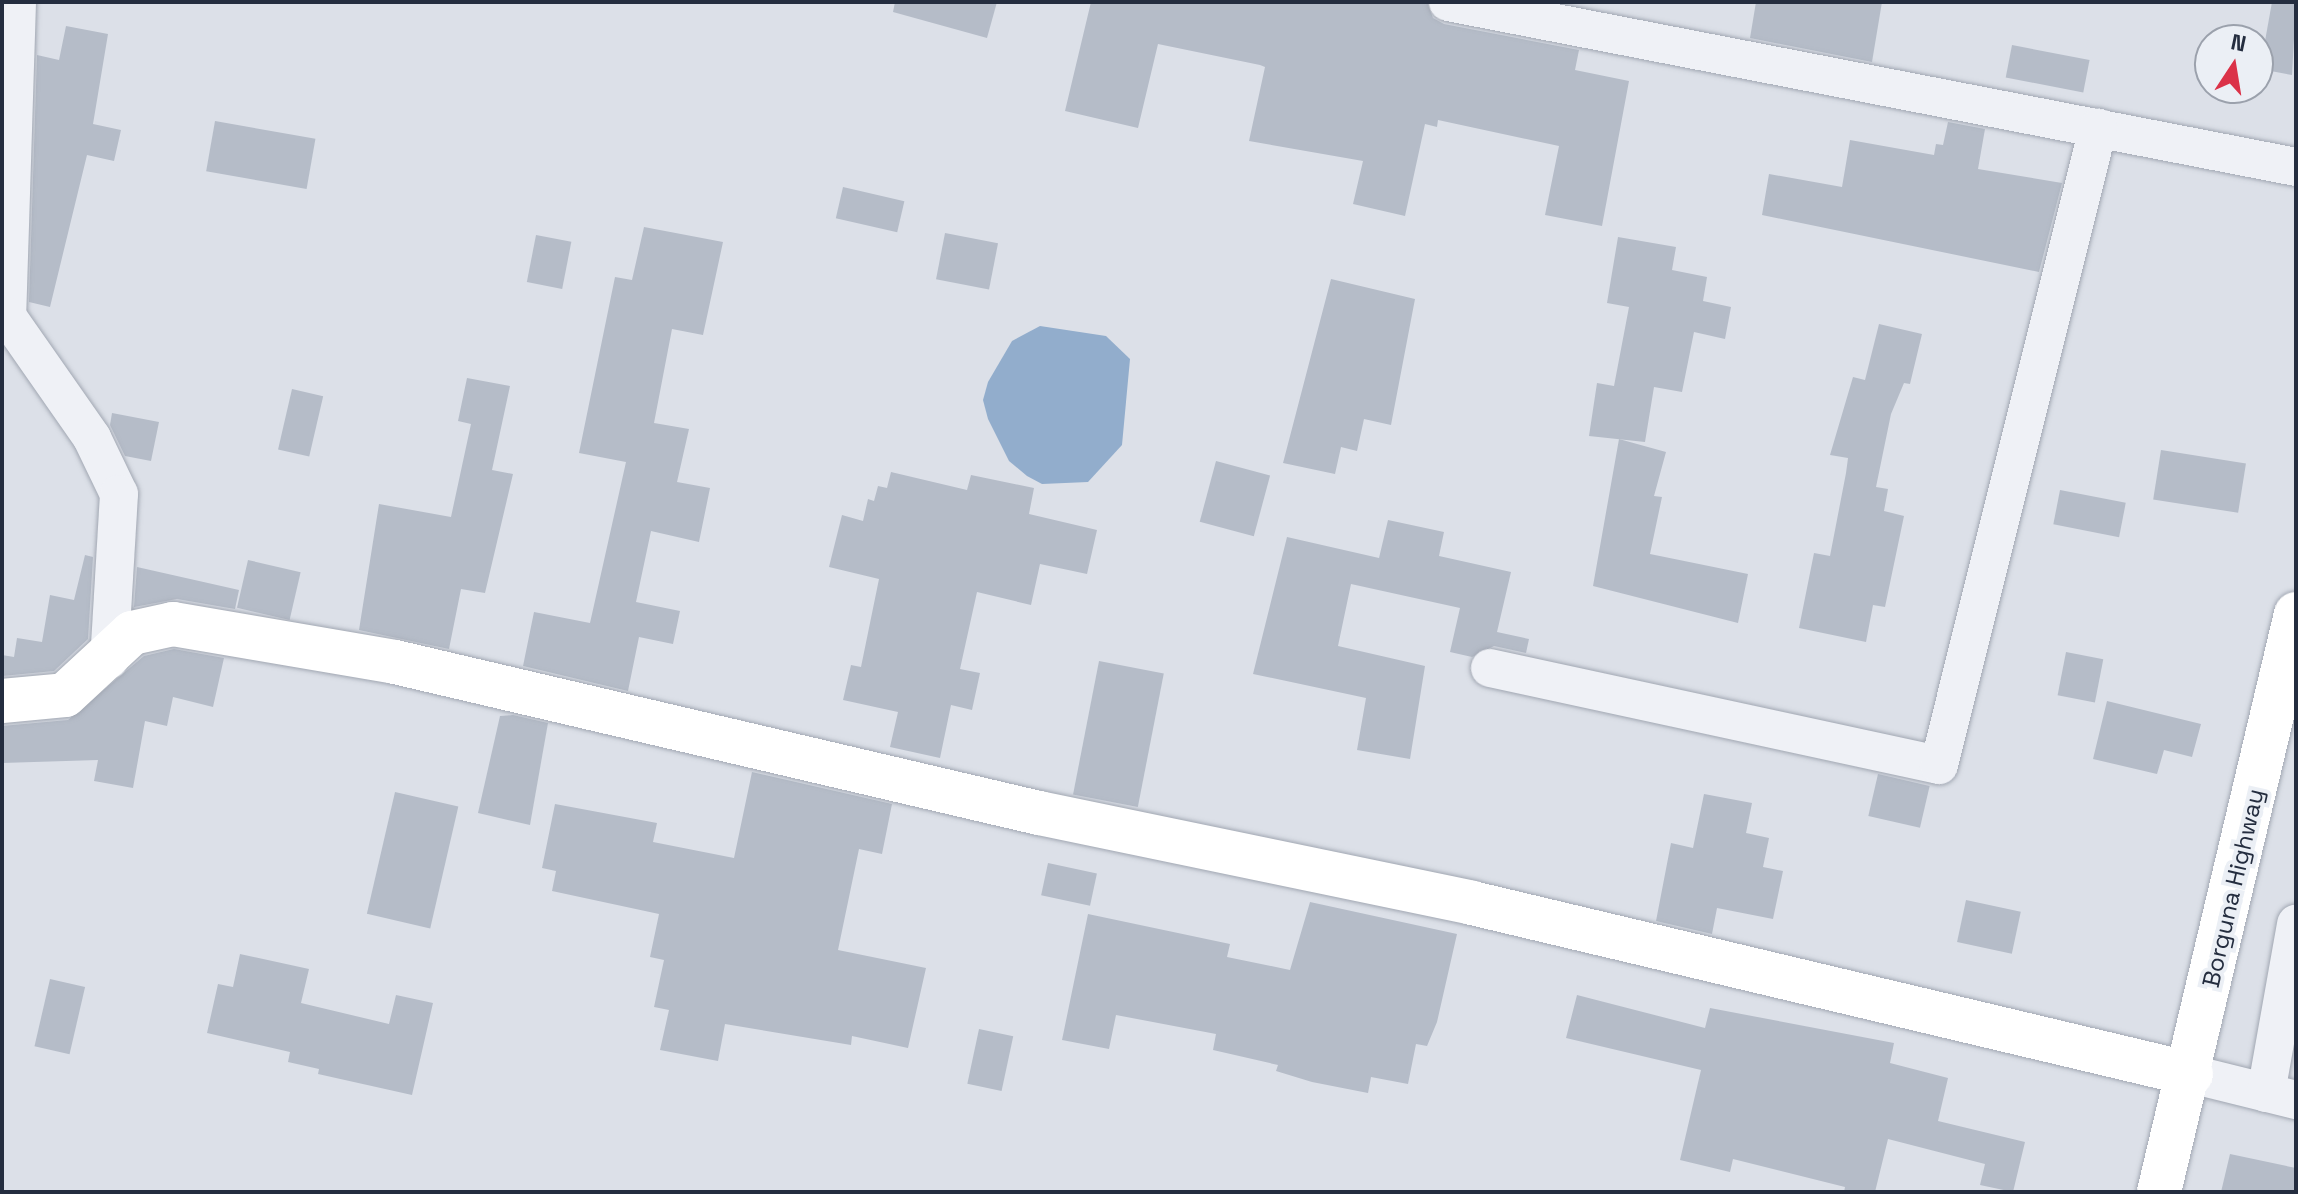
<!DOCTYPE html>
<style>
body{margin:0}
#map{position:relative;width:2298px;height:1194px;overflow:hidden;background:#dce0e8;font-family:"Space Grotesk",sans-serif}
div>[style]{position:absolute}
.water>*{inset:0;background:#92adcc}
.building>*{inset:0;background:#b5bcc8;transform-origin:0 0}
.roads{filter:drop-shadow(0 0 2px #a1a7b2) drop-shadow(0 0 2px #a1a7b2)}
.street>*{height:38px;margin:-19px;padding:0 19px;transform-origin:19px;border-radius:19px;background:#eff1f6}
.secondary>*{height:44px;margin:-22px;padding:0 22px;transform-origin:22px;border-radius:22px;background:#fff}
span{translate:-50% -50%;white-space:nowrap;text-align:center;line-height:1.15;-webkit-text-stroke:8px #ebeff5;paint-order:stroke}
.street-label{font-size:24px;color:#242d3f}
.frame{position:absolute;inset:0;border:4px solid #242d3f;pointer-events:none}
.north{position:absolute;left:2194px;top:24px;width:80px;height:80px;box-sizing:border-box;background:#ebeff5;border:2px solid #9ba1ac;border-radius:50%;rotate:12deg;font-size:22px;font-weight:700;line-height:32px;text-align:center;color:#242d3f}
.north::after{content:'';display:block;margin:auto;width:28px;height:36px;background:#db3248;clip-path:polygon(50% 0,100% 100%,50% 72%,0 100%)}
</style>
<div id="map">
<div class="water">
<div style="clip-path:polygon(1040px 326px,1106px 336px,1130px 359px,1122px 445px,1088px 482px,1042px 484px,1027px 476px,1009px 461px,988px 419px,983px 400px,988px 382px,1012px 341px)"></div>
</div>
<div class="building">
<div style="clip-path:polygon(895px 2px,997px 2px,987px 38px,893px 12px)"></div>
<div style="clip-path:polygon(1091px 2px,1427px 2px,1433px 18px,1444px 24px,1579px 50px,1575px 70px,1629px 81px,1602px 226px,1545px 215px,1559px 146px,1438px 120px,1437px 127px,1425px 124px,1405px 216px,1353px 204px,1363px 161px,1249px 141px,1265px 67px,1260px 65px,1158px 44px,1138px 128px,1065px 111px)"></div>
<div style="clip-path:polygon(1756px 2px,1882px 2px,1872px 62px,1750px 38px)"></div>
<div style="clip-path:polygon(2272px 2px,2296px 2px,2292px 75px,2260px 69px)"></div>
<div style="clip-path:polygon(66px 26px,108px 34px,93px 124px,121px 130px,114px 161px,87px 155px,50px 307px,29px 302px,37px 55px,59px 60px)"></div>
<div style="left:2012px;top:45px;width:79px;height:33px;rotate:11deg"></div>
<div style="left:215px;top:121px;width:102px;height:51px;rotate:10deg"></div>
<div style="clip-path:polygon(1948px 122px,1985px 129px,1978px 169px,2062px 183px,2039px 272px,1762px 215px,1769px 174px,1842px 187px,1850px 140px,1934px 155px,1936px 144px,1943px 145px)"></div>
<div style="left:843px;top:187px;width:63px;height:32px;rotate:13deg"></div>
<div style="clip-path:polygon(644px 227px,723px 242px,703px 335px,672px 329px,654px 423px,689px 429px,677px 482px,710px 488px,699px 542px,651px 531px,636px 602px,680px 611px,673px 644px,639px 637px,628px 691px,523px 666px,534px 612px,590px 623px,626px 462px,579px 453px,615px 277px,632px 280px)"></div>
<div style="left:945px;top:233px;width:54px;height:47px;rotate:11deg"></div>
<div style="left:536px;top:235px;width:36px;height:48px;rotate:11deg"></div>
<div style="clip-path:polygon(1618px 237px,1676px 247px,1672px 270px,1707px 277px,1703px 301px,1731px 307px,1725px 339px,1694px 332px,1682px 392px,1654px 387px,1645px 442px,1589px 436px,1597px 383px,1614px 386px,1629px 307px,1607px 303px)"></div>
<div style="clip-path:polygon(1331px 279px,1415px 299px,1391px 425px,1364px 419px,1357px 451px,1341px 447px,1335px 474px,1283px 463px)"></div>
<div style="clip-path:polygon(1879px 324px,1922px 334px,1910px 384px,1904px 383px,1891px 414px,1876px 487px,1888px 489px,1884px 511px,1904px 516px,1885px 607px,1873px 605px,1866px 642px,1799px 628px,1814px 553px,1830px 556px,1846px 473px,1848px 458px,1830px 455px,1853px 377px,1865px 380px)"></div>
<div style="clip-path:polygon(467px 378px,510px 386px,492px 470px,513px 474px,485px 593px,461px 589px,449px 649px,359px 630px,379px 504px,451px 517px,471px 424px,458px 421px)"></div>
<div style="left:292px;top:389px;width:32px;height:62px;rotate:13deg"></div>
<div style="clip-path:polygon(112px 413px,159px 422px,151px 461px,125px 456px,110px 425px)"></div>
<div style="clip-path:polygon(1619px 439px,1666px 452px,1654px 496px,1662px 497px,1650px 554px,1748px 574px,1738px 623px,1593px 586px)"></div>
<div style="left:2161px;top:450px;width:86px;height:50px;rotate:9deg"></div>
<div style="left:1216px;top:461px;width:56px;height:63px;rotate:15deg"></div>
<div style="clip-path:polygon(891px 472px,967px 490px,971px 475px,1034px 488px,1029px 514px,1097px 530px,1087px 574px,1040px 564px,1031px 605px,977px 592px,960px 669px,980px 673px,972px 710px,951px 705px,940px 758px,890px 747px,898px 712px,843px 700px,851px 665px,861px 667px,879px 579px,829px 567px,842px 515px,863px 521px,868px 499px,874px 501px,878px 486px,887px 488px)"></div>
<div style="left:2060px;top:490px;width:67px;height:35px;rotate:11deg"></div>
<div style="clip-path:polygon(1388px 520px,1444px 532px,1439px 556px,1511px 572px,1497px 632px,1529px 639px,1526px 653px,1494px 646px,1472px 657px,1450px 652px,1460px 608px,1351px 584px,1338px 646px,1425px 666px,1410px 759px,1357px 750px,1366px 698px,1253px 674px,1287px 537px,1379px 558px)"></div>
<div style="clip-path:polygon(85px 555px,93px 557px,88px 639px,54px 671px,2px 676px,2px 655px,14px 657px,17px 638px,42px 642px,50px 595px,74px 600px)"></div>
<div style="left:248px;top:560px;width:54px;height:49px;rotate:13deg"></div>
<div style="clip-path:polygon(137px 567px,239px 590px,235px 609px,177px 599px,134px 607px)"></div>
<div style="clip-path:polygon(174px 649px,224px 658px,213px 707px,173px 697px,167px 726px,145px 721px,133px 788px,94px 781px,98px 760px,2px 763px,2px 726px,68px 720px,144px 656px)"></div>
<div style="left:2066px;top:652px;width:38px;height:44px;rotate:11deg"></div>
<div style="left:1099px;top:661px;width:66px;height:136px;rotate:11deg"></div>
<div style="clip-path:polygon(2107px 701px,2201px 724px,2192px 757px,2164px 750px,2157px 774px,2093px 759px)"></div>
<div style="clip-path:polygon(513px 715px,548px 723px,530px 825px,478px 813px,500px 716px)"></div>
<div style="clip-path:polygon(752px 772px,892px 804px,882px 854px,859px 849px,838px 950px,926px 968px,908px 1048px,852px 1036px,851px 1045px,725px 1024px,718px 1061px,660px 1050px,669px 1010px,654px 1007px,664px 960px,650px 957px,659px 914px,552px 891px,556px 871px,542px 868px,555px 804px,657px 823px,653px 842px,734px 858px)"></div>
<div style="left:1878px;top:774px;width:53px;height:43px;rotate:13deg"></div>
<div style="left:395px;top:792px;width:65px;height:125px;rotate:13deg"></div>
<div style="clip-path:polygon(1704px 794px,1752px 803px,1746px 833px,1769px 838px,1763px 867px,1783px 871px,1773px 919px,1717px 908px,1712px 934px,1656px 921px,1671px 843px,1693px 848px)"></div>
<div style="left:1048px;top:863px;width:50px;height:33px;rotate:12deg"></div>
<div style="left:1966px;top:900px;width:56px;height:43px;rotate:12deg"></div>
<div style="clip-path:polygon(1310px 902px,1457px 934px,1437px 1022px,1427px 1046px,1416px 1044px,1408px 1084px,1371px 1077px,1368px 1093px,1312px 1082px,1276px 1071px,1278px 1065px,1213px 1050px,1216px 1034px,1116px 1015px,1109px 1049px,1062px 1040px,1088px 914px,1230px 944px,1227px 957px,1290px 970px)"></div>
<div style="clip-path:polygon(240px 954px,309px 969px,301px 1003px,389px 1024px,396px 995px,433px 1003px,412px 1095px,318px 1074px,319px 1069px,288px 1062px,290px 1052px,207px 1033px,218px 984px,233px 987px)"></div>
<div style="left:50px;top:979px;width:36px;height:69px;rotate:13deg"></div>
<div style="clip-path:polygon(1577px 995px,1705px 1028px,1710px 1008px,1894px 1043px,1890px 1063px,1948px 1078px,1938px 1121px,2025px 1142px,2013px 1192px,1980px 1185px,1985px 1164px,1888px 1139px,1875px 1192px,1844px 1192px,1845px 1187px,1733px 1159px,1730px 1172px,1680px 1160px,1701px 1070px,1566px 1038px)"></div>
<div style="left:979px;top:1029px;width:35px;height:56px;rotate:12deg"></div>
<div style="clip-path:polygon(2230px 1154px,2296px 1168px,2296px 1192px,2221px 1192px)"></div>
</div>
<div class="roads">
<div class="street">
<div style="left:17px;top:2px;width:314px;rotate:91.8deg"></div>
<div style="left:7px;top:316px;width:149px;rotate:55.1deg"></div>
<div style="left:92px;top:438px;width:62px;rotate:64.3deg"></div>
<div style="left:119px;top:494px;width:166px;rotate:93.4deg"></div>
<div style="left:1448px;top:2px;width:864px;rotate:11.01deg"></div>
<div style="left:1490px;top:668px;width:459px;rotate:12.2deg"></div>
<div style="left:1939px;top:765px;width:657px;rotate:-75.98deg"></div>
<div style="left:2191px;top:1074px;width:108px;rotate:13.9deg"></div>
<div style="left:2266px;top:1093px;width:172px;rotate:-79.9deg"></div>
</div>
<div class="secondary">
<div style="left:2px;top:701px;width:63px;rotate:-5.4deg"></div>
<div style="left:65px;top:695px;width:91px;rotate:-42.8deg"></div>
<div style="left:132px;top:633px;width:42px;rotate:-12.4deg"></div>
<div style="left:173px;top:624px;width:225px;rotate:9.7deg"></div>
<div style="left:395px;top:662px;width:661px;rotate:13.2deg"></div>
<div style="left:1039px;top:813px;width:442px;rotate:11.7deg"></div>
<div style="left:1472px;top:903px;width:739px;rotate:13.38deg"></div>
<div style="left:2159px;top:1192px;width:594px;rotate:-76.67deg"></div>
</div>
</div>
<div class="street-label">
<span style="left:2233px;top:888px;rotate:-77deg">Borguna Highway</span>
</div>
<div class="frame"></div>
<div class="north">N</div>
</div>
